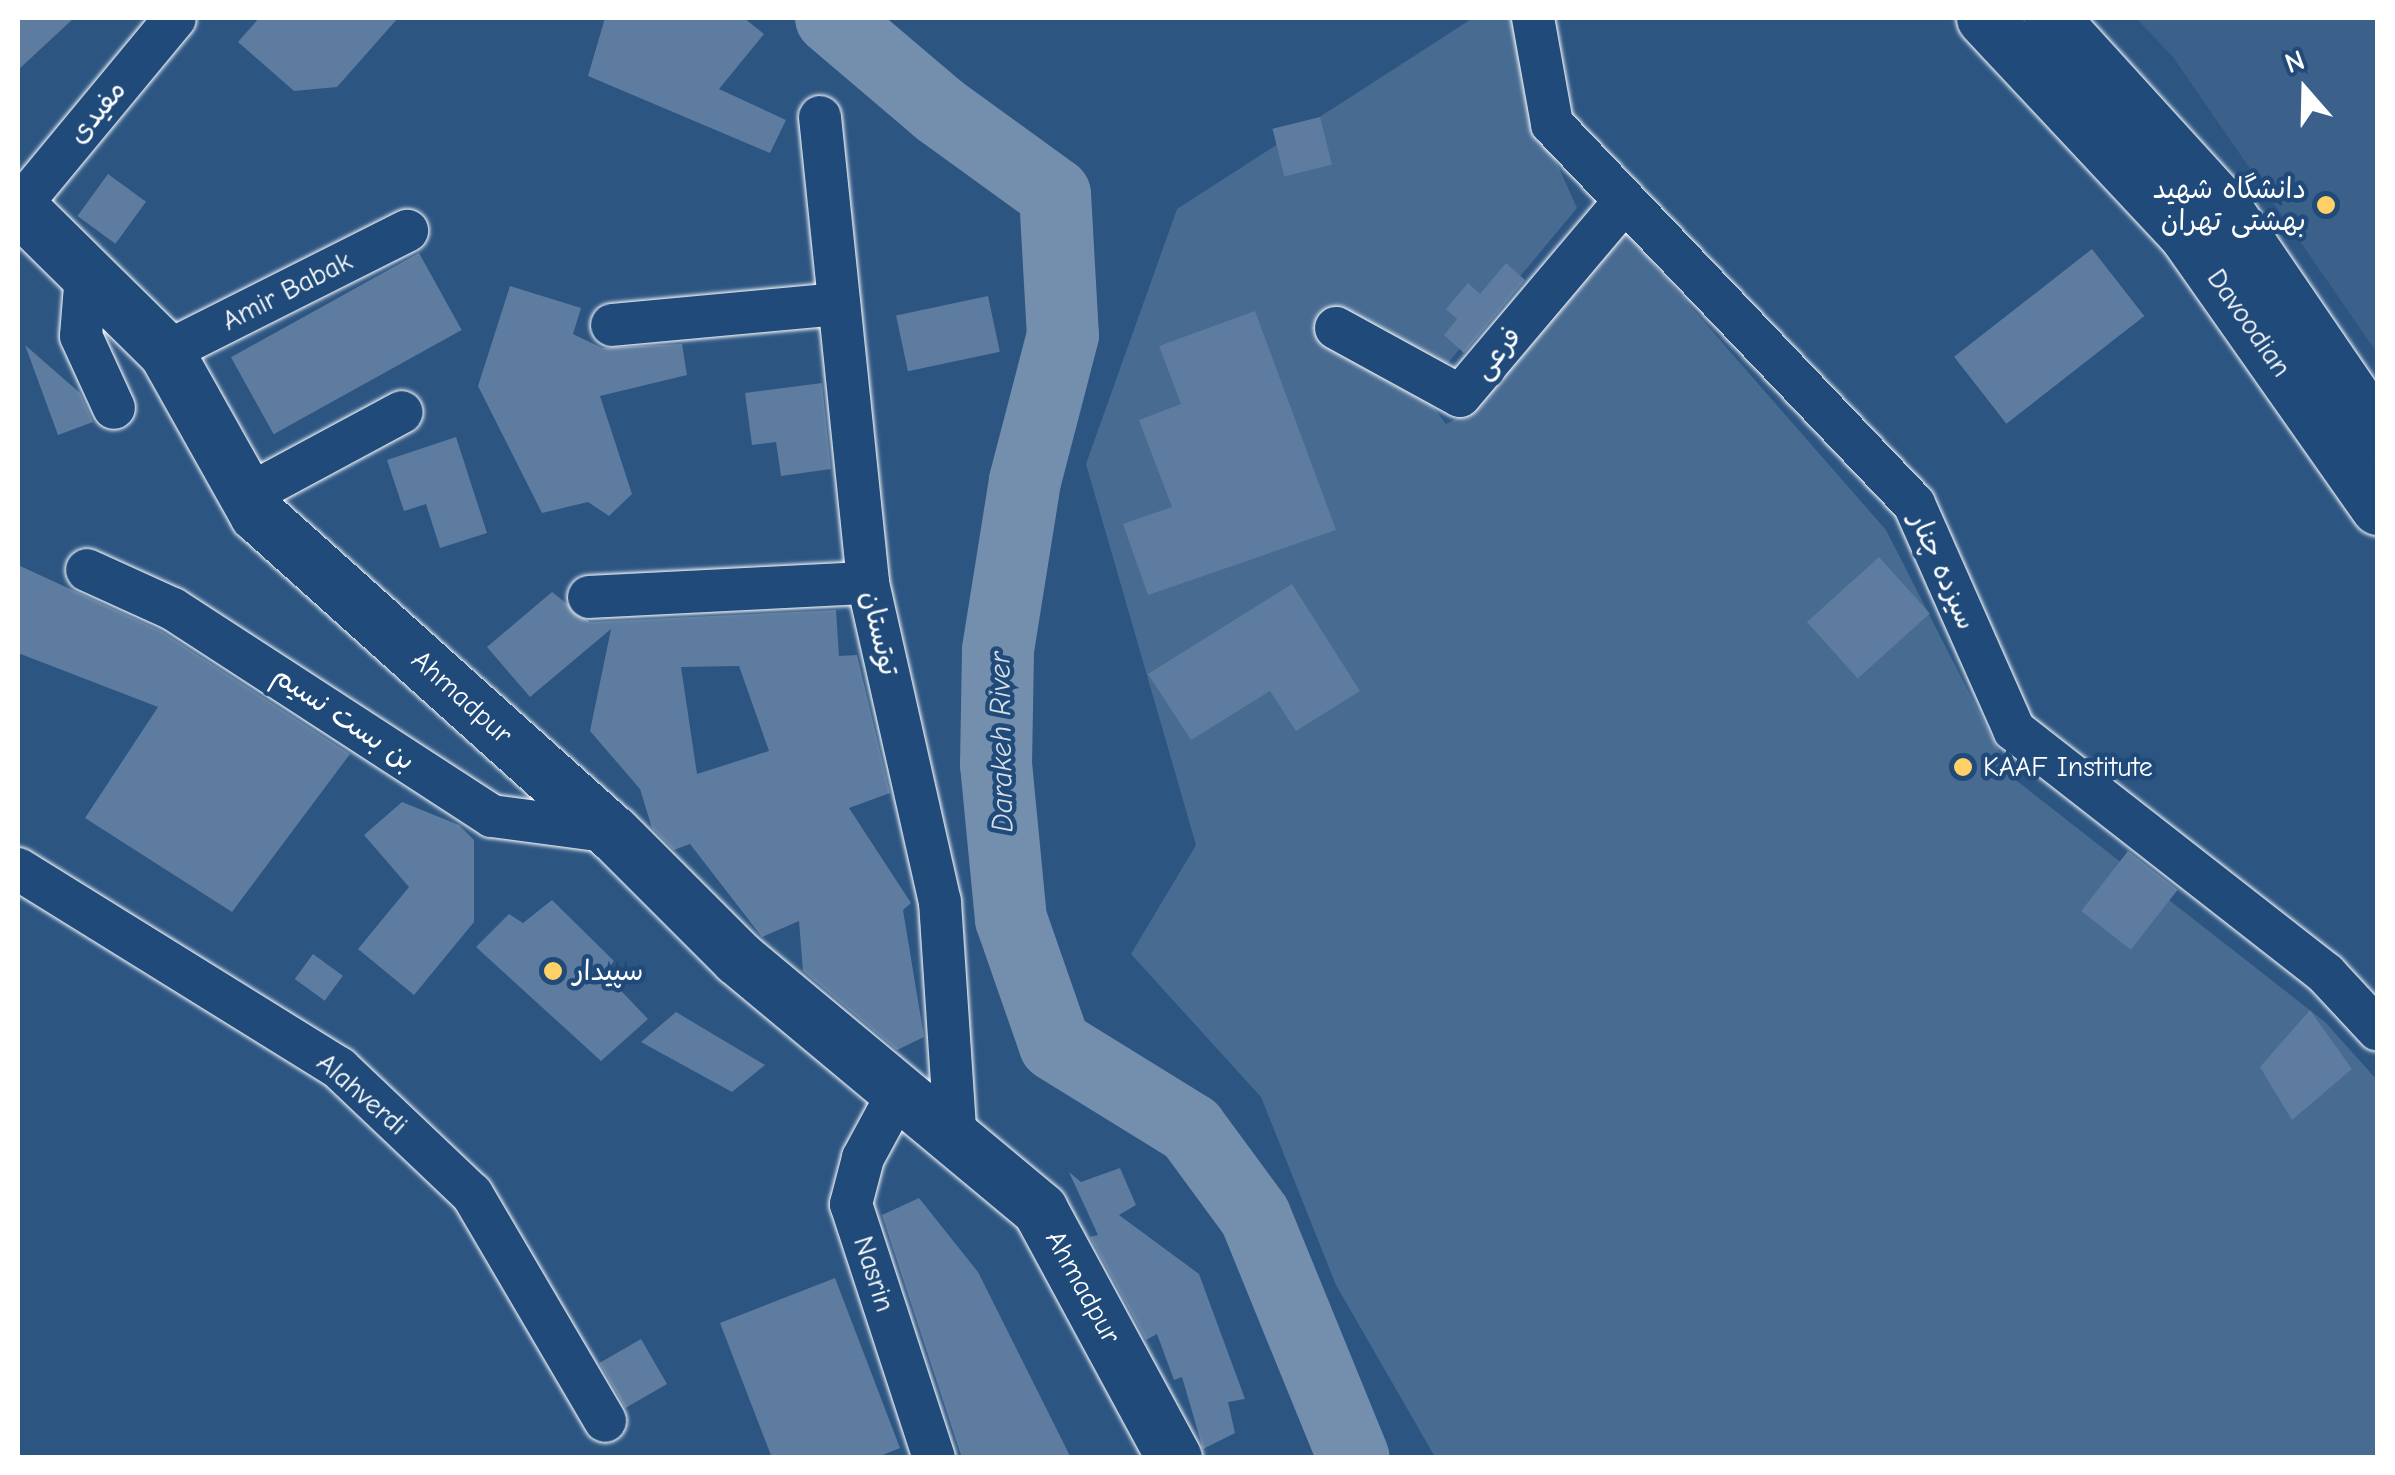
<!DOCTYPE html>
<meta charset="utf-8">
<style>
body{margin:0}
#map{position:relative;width:2395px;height:1475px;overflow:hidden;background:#2c5582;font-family:"Comic Neue","Playpen Sans Arabic",sans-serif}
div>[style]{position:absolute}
.built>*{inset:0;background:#3b618b}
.green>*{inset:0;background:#486b92}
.river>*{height:72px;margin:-36px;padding:0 36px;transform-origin:36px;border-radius:36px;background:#748fad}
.building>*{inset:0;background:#5e7c9f;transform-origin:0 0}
.roads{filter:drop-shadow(0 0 2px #fff) drop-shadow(0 0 2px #fff)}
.street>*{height:42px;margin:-21px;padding:0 21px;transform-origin:21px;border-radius:21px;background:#1f4a7a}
.secondary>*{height:55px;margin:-27.5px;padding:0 27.5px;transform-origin:27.5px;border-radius:27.5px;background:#1f4a7a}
.dots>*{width:28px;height:28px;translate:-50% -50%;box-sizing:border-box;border:5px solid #1f4a7a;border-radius:50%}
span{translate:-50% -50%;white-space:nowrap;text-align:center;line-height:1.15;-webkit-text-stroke:9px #1f4a7a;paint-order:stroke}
.street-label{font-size:28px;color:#fff}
.poi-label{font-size:28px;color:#fff}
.right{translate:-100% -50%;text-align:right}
.left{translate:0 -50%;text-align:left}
.water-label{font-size:30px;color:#d5dde6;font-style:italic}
.frame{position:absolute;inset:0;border:20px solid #fff;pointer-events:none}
.north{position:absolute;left:2255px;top:40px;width:100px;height:100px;-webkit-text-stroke:8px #1f4a7a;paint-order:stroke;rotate:340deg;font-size:28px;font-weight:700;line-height:40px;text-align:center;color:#fff}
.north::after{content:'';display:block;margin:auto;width:35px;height:45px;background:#fff;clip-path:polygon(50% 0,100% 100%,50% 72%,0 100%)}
</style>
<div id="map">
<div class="built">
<div style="clip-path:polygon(2136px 18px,2377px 18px,2377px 353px,2173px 57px)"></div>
</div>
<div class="green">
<div style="clip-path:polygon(1473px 18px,1514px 18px,1533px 110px,1577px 208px,1448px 363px,1431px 404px,1446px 424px,1463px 415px,1623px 229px,1886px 530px,2012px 777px,2325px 1022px,2377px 1080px,2377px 1457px,1435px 1457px,1336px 1285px,1261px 1097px,1131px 954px,1196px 845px,1086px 464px,1177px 209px)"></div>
</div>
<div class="river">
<div style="left:831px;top:18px;width:142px;rotate:40.4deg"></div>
<div style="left:939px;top:110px;width:143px;rotate:35.9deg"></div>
<div style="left:1055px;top:194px;width:141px;rotate:86.8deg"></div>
<div style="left:1063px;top:335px;width:151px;rotate:104.6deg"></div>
<div style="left:1025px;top:481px;width:171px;rotate:99.1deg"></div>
<div style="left:998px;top:650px;width:114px;rotate:91deg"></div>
<div style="left:996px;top:764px;width:156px;rotate:84.5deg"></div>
<div style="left:1011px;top:919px;width:133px;rotate:70.8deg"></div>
<div style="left:1055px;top:1045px;width:160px;rotate:31.7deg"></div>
<div style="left:1191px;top:1129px;width:108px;rotate:53.7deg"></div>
<div style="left:1255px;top:1216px;width:261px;rotate:67.8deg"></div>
</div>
<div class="building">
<div style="clip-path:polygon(18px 18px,74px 18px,18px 70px)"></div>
<div style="clip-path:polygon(259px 18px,398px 18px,337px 87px,294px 91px,238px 42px)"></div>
<div style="clip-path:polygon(605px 18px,744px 18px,764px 34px,719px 89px,786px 120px,770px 153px,588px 76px)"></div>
<div style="left:1320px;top:117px;width:49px;height:49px;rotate:76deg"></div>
<div style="left:108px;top:174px;width:47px;height:52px;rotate:36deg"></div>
<div style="left:2092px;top:249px;width:85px;height:175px;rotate:52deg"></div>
<div style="left:419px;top:253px;width:88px;height:215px;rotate:61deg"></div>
<div style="clip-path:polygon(1506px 263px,1525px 280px,1464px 353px,1444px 335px,1457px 319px,1446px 309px,1468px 283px,1480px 294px)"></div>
<div style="clip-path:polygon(510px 286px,581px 308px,573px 334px,602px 348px,682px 344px,687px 375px,600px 396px,632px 494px,609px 516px,588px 502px,542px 513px,478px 386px)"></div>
<div style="left:988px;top:296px;width:57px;height:94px;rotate:78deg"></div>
<div style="clip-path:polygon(1255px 311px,1336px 530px,1148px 595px,1123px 524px,1172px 507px,1139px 420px,1181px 404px,1159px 346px)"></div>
<div style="clip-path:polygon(25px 345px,80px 393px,93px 422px,58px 435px)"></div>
<div style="clip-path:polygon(822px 383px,831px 469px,781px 476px,776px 442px,752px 445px,745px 393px)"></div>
<div style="clip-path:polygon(456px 437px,487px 533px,440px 548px,426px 504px,404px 511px,387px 460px)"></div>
<div style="left:1879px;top:557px;width:76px;height:97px;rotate:48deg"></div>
<div style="clip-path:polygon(18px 565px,161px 631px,350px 754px,232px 912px,85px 818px,158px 707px,18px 653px)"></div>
<div style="clip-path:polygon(1292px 584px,1360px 691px,1296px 731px,1270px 691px,1191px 740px,1148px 674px)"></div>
<div style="clip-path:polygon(evenodd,552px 592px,590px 622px,836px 610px,839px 656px,857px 655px,890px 793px,849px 808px,911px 903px,903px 910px,924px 1037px,897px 1050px,803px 971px,799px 921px,762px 937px,690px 844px,674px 850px,652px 828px,640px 789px,590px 731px,611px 629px,530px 697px,487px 647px,552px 592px,739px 666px,769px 751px,697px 774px,681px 667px,739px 666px)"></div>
<div style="clip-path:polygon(402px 802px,459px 825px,474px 840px,474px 922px,414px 995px,358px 949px,409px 887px,364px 835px)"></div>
<div style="left:2128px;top:851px;width:63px;height:76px;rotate:38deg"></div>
<div style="clip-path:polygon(552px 900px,614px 961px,604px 973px,648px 1019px,601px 1061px,476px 947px,509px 914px,523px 923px)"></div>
<div style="left:313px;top:954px;width:37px;height:31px;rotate:36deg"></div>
<div style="clip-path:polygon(2310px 1010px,2352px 1069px,2292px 1120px,2260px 1067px)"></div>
<div style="clip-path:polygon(676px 1012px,765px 1065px,732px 1092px,641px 1042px)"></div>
<div style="clip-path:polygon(1120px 1168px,1136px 1205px,1119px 1215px,1199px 1274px,1245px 1399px,1228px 1402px,1235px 1433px,1203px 1449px,1182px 1377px,1174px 1380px,1157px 1334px,1146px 1340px,1090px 1237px,1098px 1235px,1069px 1172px,1081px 1182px)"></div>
<div style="clip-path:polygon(919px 1198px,978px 1272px,1071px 1458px,962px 1458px,882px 1215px)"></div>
<div style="clip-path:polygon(835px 1278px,900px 1448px,875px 1458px,772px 1458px,720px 1323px)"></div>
<div style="left:641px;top:1339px;width:52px;height:48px;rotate:60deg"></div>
</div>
<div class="roads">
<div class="street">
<div style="left:1533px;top:18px;width:108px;rotate:79.8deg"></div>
<div style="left:1552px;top:124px;width:525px;rotate:46.39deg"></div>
<div style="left:1914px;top:504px;width:247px;rotate:66.1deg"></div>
<div style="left:2014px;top:730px;width:396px;rotate:38deg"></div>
<div style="left:2326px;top:974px;width:76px;rotate:47.1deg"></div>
<div style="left:820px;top:117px;width:468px;rotate:84.1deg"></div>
<div style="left:868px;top:583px;width:327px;rotate:77.3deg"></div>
<div style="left:940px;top:902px;width:245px;rotate:86.2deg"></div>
<div style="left:18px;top:208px;width:246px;rotate:-50.4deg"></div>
<div style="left:86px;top:274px;width:62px;rotate:94.6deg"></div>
<div style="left:81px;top:336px;width:79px;rotate:65.4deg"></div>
<div style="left:612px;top:325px;width:228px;rotate:-5.3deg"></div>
<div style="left:1336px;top:328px;width:141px;rotate:28.7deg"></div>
<div style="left:1460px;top:396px;width:254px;rotate:-49.8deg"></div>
<div style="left:166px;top:352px;width:270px;rotate:-26.7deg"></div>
<div style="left:244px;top:497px;width:179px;rotate:-28.3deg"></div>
<div style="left:87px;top:570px;width:94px;rotate:24.4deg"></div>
<div style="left:173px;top:609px;width:380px;rotate:33deg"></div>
<div style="left:492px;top:816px;width:121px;rotate:7.6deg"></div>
<div style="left:589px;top:597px;width:279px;rotate:-2.9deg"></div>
<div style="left:18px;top:869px;width:378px;rotate:31.8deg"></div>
<div style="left:339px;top:1068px;width:183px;rotate:43.5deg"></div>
<div style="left:472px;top:1194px;width:263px;rotate:59.6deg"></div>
<div style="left:897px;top:1095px;width:72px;rotate:118.4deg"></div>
<div style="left:863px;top:1158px;width:48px;rotate:104.6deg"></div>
<div style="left:851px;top:1204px;width:267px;rotate:71.9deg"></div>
</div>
<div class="secondary">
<div style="left:1984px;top:18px;width:296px;rotate:46.9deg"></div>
<div style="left:2186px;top:234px;width:334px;rotate:54.9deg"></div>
<div style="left:2051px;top:18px;width:256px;rotate:47.7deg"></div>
<div style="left:2223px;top:207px;width:275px;rotate:55.7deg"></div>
<div style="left:18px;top:206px;width:208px;rotate:44.6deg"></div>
<div style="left:166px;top:352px;width:186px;rotate:60.7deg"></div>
<div style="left:257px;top:514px;width:477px;rotate:41.9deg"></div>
<div style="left:612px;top:832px;width:178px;rotate:45deg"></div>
<div style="left:738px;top:958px;width:393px;rotate:39.8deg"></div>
<div style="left:1040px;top:1210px;width:282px;rotate:61.6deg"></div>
</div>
</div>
<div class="dots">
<div style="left:2326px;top:205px;background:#ffd166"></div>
<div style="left:1963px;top:767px;background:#ffd166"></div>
<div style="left:553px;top:971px;background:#ffd166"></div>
</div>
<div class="street-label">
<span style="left:97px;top:112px;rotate:-50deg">مفیدی</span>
<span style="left:287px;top:291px;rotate:-27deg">Amir Babak</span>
<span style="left:2249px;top:323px;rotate:55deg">Davoodian</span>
<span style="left:1497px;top:353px;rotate:-50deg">فرعی</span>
<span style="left:1943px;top:571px;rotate:66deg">سیزده چنار</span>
<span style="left:880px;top:633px;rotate:77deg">توتستان</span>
<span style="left:462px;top:697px;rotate:42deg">Ahmadpur</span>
<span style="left:344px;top:718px;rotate:34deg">بن بست نسیم</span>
<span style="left:362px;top:1094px;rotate:41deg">Alahverdi</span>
<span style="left:874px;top:1274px;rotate:72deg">Nasrin</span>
<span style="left:1083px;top:1287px;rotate:61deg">Ahmadpur</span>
</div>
<div class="poi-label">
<span class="right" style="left:2306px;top:205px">دانشگاه شهید<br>بهشتی تهران</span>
<span class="left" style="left:1983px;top:767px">KAAF Institute</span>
<span class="left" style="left:573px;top:971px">سپیدار</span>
</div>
<div class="water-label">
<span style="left:1002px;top:742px;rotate:-91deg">Darakeh River</span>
</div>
<div class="frame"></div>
<div class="north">N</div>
</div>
